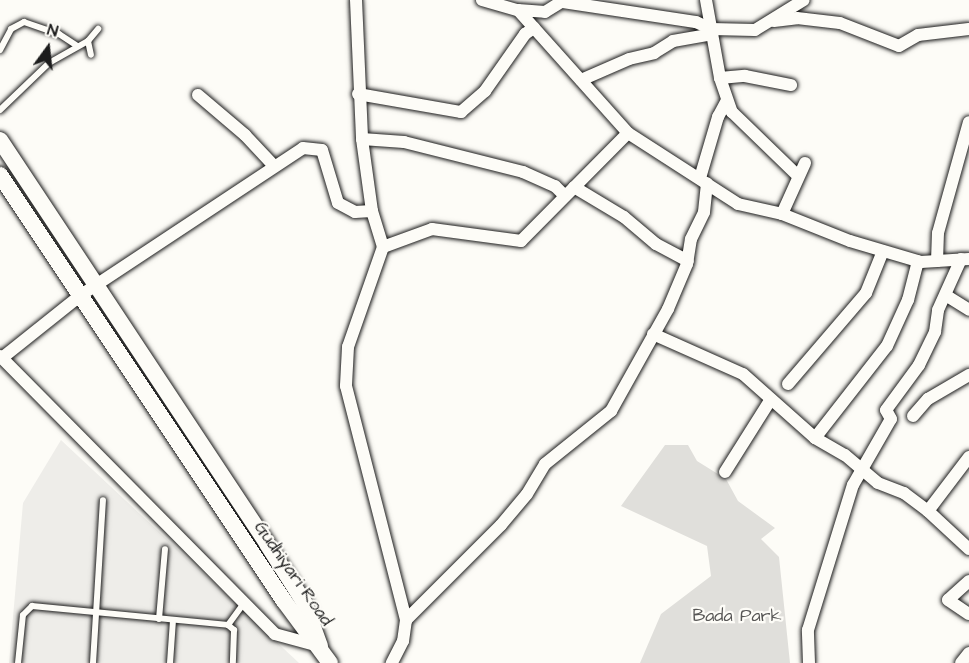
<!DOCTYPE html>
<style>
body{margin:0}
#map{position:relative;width:969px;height:663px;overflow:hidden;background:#fdfcf7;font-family:"Architects Daughter",sans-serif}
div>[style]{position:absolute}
.built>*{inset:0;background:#eeede9}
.green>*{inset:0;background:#e0dfdb}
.roads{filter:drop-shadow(0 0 2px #1c1c1c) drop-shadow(0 0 2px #1c1c1c)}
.lane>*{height:6px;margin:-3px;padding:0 3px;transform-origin:3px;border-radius:3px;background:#fdfcf7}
.street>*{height:12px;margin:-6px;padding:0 6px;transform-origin:6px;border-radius:6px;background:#fdfcf7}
.secondary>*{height:16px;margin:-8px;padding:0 8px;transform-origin:8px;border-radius:8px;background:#fdfcf7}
span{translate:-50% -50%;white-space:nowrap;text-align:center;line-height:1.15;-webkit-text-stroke:4.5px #fdfcf7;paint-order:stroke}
.street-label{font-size:18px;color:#1c1c1c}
.park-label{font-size:18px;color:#575655}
.north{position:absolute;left:18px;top:18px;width:60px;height:60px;-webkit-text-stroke:4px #fdfcf7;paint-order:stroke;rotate:15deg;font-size:16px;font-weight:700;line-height:24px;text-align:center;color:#1c1c1c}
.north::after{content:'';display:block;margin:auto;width:21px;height:27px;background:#1c1c1c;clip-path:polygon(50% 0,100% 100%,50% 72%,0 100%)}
</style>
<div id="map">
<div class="built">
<div style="clip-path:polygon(61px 440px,299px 663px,9px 663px,23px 503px)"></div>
</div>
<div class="green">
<div style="clip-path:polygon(665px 445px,688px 445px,697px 461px,726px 479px,738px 501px,775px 528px,761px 539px,779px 557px,790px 663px,640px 663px,661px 614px,711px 576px,707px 546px,621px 506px)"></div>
</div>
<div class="roads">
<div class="lane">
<div style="left:88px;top:41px;width:14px;rotate:78deg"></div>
<div style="left:0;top:50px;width:24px;rotate:-62deg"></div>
<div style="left:11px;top:29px;width:15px;rotate:-28deg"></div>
<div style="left:24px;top:22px;width:37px;rotate:19deg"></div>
<div style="left:59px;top:34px;width:20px;rotate:33deg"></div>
<div style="left:0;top:110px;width:68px;rotate:-43.8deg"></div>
<div style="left:49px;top:63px;width:45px;rotate:-29.4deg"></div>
<div style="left:88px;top:41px;width:16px;rotate:-50deg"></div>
<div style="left:159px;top:619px;width:70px;rotate:-85.1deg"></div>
<div style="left:228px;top:625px;width:8px;rotate:40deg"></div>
<div style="left:234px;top:630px;width:33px;rotate:92deg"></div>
<div style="left:18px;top:663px;width:48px;rotate:-84.1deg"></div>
<div style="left:23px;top:615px;width:13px;rotate:-45deg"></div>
<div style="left:32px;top:606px;width:197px;rotate:5.5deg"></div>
<div style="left:228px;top:625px;width:27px;rotate:-54deg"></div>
<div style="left:93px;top:663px;width:163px;rotate:-86.5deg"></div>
<div style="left:170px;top:663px;width:43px;rotate:-86deg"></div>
</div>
<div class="street">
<div style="left:356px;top:0;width:139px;rotate:87.5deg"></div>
<div style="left:362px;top:139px;width:73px;rotate:82.1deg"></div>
<div style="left:372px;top:211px;width:38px;rotate:73deg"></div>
<div style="left:383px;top:247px;width:106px;rotate:109.3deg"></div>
<div style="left:348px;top:347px;width:39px;rotate:93deg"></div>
<div style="left:346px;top:386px;width:242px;rotate:75.6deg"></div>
<div style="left:406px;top:620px;width:21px;rotate:98deg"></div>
<div style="left:403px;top:641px;width:25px;rotate:117deg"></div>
<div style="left:482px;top:0;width:37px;rotate:16deg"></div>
<div style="left:518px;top:10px;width:165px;rotate:48.2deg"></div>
<div style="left:628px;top:133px;width:131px;rotate:32.8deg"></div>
<div style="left:738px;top:204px;width:45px;rotate:12.8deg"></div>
<div style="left:782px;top:214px;width:73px;rotate:21.7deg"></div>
<div style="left:850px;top:241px;width:74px;rotate:16.5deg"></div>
<div style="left:921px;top:262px;width:48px;rotate:-3.6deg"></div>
<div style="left:706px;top:0;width:79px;rotate:79.8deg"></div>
<div style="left:720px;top:78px;width:36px;rotate:71deg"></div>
<div style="left:732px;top:112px;width:92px;rotate:44.1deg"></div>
<div style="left:563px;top:2px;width:134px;rotate:8.6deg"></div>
<div style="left:696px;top:22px;width:17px;rotate:25deg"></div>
<div style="left:711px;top:29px;width:44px;rotate:1.3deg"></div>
<div style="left:755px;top:30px;width:57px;rotate:-31.5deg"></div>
<div style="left:518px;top:10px;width:27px;rotate:4deg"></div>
<div style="left:545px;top:12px;width:22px;rotate:-32deg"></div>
<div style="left:774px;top:21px;width:23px;rotate:-7deg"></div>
<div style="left:797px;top:18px;width:43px;rotate:6.6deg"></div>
<div style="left:840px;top:23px;width:63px;rotate:21.3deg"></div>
<div style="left:899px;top:46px;width:22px;rotate:-30deg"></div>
<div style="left:918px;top:35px;width:51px;rotate:-6.7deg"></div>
<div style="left:720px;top:78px;width:25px;rotate:-5deg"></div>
<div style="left:745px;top:76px;width:47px;rotate:11.1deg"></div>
<div style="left:581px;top:80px;width:52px;rotate:-23.6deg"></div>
<div style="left:629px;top:59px;width:26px;rotate:-13deg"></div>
<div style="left:654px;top:53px;width:22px;rotate:-32deg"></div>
<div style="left:673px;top:41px;width:40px;rotate:-10deg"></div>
<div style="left:358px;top:94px;width:105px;rotate:9.9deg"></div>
<div style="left:461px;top:112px;width:32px;rotate:-41deg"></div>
<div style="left:485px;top:91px;width:70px;rotate:-54.9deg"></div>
<div style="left:525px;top:34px;width:11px;rotate:-34deg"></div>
<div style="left:198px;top:95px;width:62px;rotate:40.4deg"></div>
<div style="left:245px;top:135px;width:42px;rotate:46.9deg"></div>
<div style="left:362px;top:139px;width:42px;rotate:4.1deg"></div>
<div style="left:404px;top:142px;width:123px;rotate:14.1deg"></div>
<div style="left:523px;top:172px;width:35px;rotate:24deg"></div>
<div style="left:555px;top:186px;width:14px;rotate:45deg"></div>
<div style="left:700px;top:178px;width:64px;rotate:-73.6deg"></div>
<div style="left:718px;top:117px;width:19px;rotate:-62deg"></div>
<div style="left:574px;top:187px;width:58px;rotate:31deg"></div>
<div style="left:624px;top:217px;width:42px;rotate:40.2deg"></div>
<div style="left:656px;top:244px;width:36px;rotate:28deg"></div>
<div style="left:782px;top:214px;width:56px;rotate:-65.7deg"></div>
<div style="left:383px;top:247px;width:52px;rotate:-20.2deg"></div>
<div style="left:432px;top:229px;width:90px;rotate:7.7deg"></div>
<div style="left:521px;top:241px;width:152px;rotate:-45.3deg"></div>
<div style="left:937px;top:261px;width:28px;rotate:-88deg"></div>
<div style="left:938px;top:233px;width:115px;rotate:-74.4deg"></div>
<div style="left:947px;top:296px;width:26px;rotate:32deg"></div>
<div style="left:653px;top:334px;width:98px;rotate:24deg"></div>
<div style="left:743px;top:374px;width:96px;rotate:41.6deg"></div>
<div style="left:815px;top:438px;width:34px;rotate:30deg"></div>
<div style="left:845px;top:455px;width:43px;rotate:40.3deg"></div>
<div style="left:878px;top:483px;width:28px;rotate:21deg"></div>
<div style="left:904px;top:493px;width:30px;rotate:37deg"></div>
<div style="left:928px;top:511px;width:56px;rotate:42.8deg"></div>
<div style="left:0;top:356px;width:391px;rotate:45.3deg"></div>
<div style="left:275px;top:634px;width:46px;rotate:15.3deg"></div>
<div style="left:2px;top:358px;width:101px;rotate:-38.6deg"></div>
<div style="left:81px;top:295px;width:266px;rotate:-33.5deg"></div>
<div style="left:303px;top:148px;width:19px;rotate:6deg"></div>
<div style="left:322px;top:150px;width:55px;rotate:73.2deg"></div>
<div style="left:338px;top:203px;width:19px;rotate:28deg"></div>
<div style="left:355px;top:212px;width:17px;rotate:-3deg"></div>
<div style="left:788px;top:384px;width:120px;rotate:-49.4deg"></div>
<div style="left:866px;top:293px;width:45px;rotate:-68deg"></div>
<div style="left:913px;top:416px;width:23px;rotate:-49deg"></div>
<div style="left:928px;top:399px;width:48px;rotate:-30.3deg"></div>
<div style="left:815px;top:438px;width:117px;rotate:-52deg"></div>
<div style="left:887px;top:346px;width:51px;rotate:-65.5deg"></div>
<div style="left:908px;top:300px;width:40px;rotate:-75.6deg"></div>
<div style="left:725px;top:472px;width:86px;rotate:-57.8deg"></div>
<div style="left:928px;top:511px;width:68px;rotate:-52.8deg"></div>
<div style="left:969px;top:581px;width:28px;rotate:138deg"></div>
<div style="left:948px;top:600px;width:25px;rotate:34deg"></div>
<div style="left:406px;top:620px;width:134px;rotate:-45deg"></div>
<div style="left:501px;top:525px;width:40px;rotate:-50deg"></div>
<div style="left:527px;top:494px;width:35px;rotate:-59deg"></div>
<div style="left:545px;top:464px;width:85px;rotate:-38.8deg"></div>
<div style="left:611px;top:411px;width:117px;rotate:-60.8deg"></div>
<div style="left:668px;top:309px;width:49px;rotate:-67.1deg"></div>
<div style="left:687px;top:264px;width:25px;rotate:-81deg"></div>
<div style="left:691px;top:239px;width:30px;rotate:-64deg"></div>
<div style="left:704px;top:212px;width:29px;rotate:-84deg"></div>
<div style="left:809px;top:663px;width:33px;rotate:-92deg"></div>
<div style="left:808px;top:630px;width:152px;rotate:-72.8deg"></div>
<div style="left:853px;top:485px;width:76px;rotate:-60.1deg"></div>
<div style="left:891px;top:419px;width:10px;rotate:-119deg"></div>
<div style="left:886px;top:410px;width:56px;rotate:-53.7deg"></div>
<div style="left:919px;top:365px;width:37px;rotate:-64deg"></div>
<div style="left:935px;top:332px;width:22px;rotate:-82deg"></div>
<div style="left:938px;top:310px;width:56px;rotate:-65.7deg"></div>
<div style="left:961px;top:663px;width:13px;rotate:-51deg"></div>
</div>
<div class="secondary">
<div style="left:0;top:140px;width:484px;rotate:56.5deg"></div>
<div style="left:267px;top:544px;width:69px;rotate:57.5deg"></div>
<div style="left:304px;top:602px;width:47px;rotate:70deg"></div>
<div style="left:0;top:175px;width:512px;rotate:56.31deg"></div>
<div style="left:284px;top:601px;width:77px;rotate:53.4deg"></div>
</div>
</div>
<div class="street-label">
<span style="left:293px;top:574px;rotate:55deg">Gudhiyari Road</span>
</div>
<div class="park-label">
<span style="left:737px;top:616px">Bada Park</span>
</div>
<div class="north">N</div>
</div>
